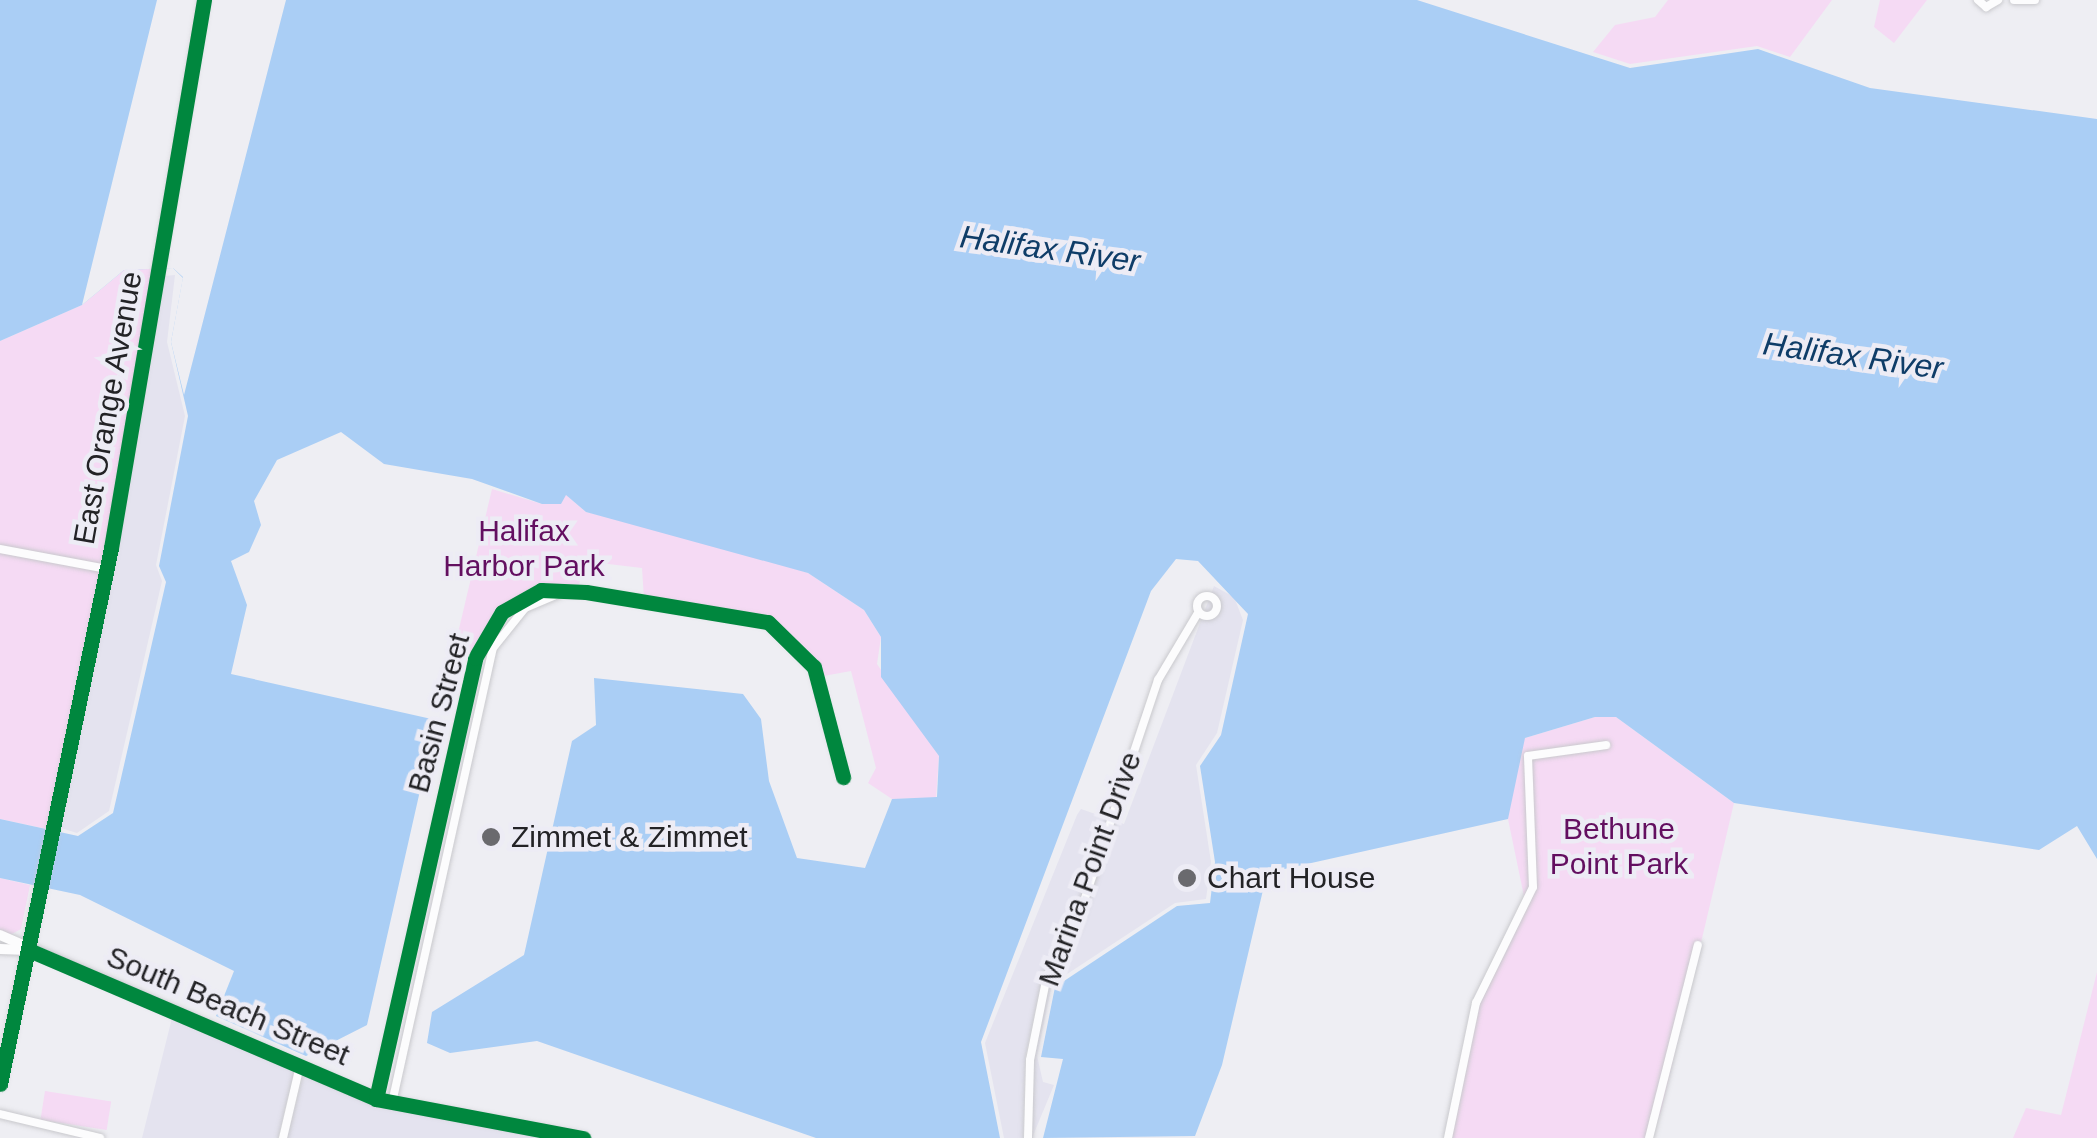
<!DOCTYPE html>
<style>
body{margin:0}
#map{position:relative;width:2097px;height:1138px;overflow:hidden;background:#eeeef3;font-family:Helvetica,sans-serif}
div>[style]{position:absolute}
.built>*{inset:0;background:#e4e3ef}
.green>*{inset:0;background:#f5daf4;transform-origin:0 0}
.water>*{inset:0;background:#aacef5}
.pier>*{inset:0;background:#eeeef3}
.roads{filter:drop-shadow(0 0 2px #c9c9cd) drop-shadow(0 0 2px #c9c9cd)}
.minor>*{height:8px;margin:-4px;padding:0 4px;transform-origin:4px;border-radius:4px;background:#fcfcfd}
.minor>.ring{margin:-4px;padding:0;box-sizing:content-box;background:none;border:8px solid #fcfcfd;border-radius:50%}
.tertiary>*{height:10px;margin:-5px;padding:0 5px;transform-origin:5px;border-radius:5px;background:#fcfcfd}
.cycleway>*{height:15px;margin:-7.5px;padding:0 7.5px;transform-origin:7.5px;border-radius:7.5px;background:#00873e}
.dots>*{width:28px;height:28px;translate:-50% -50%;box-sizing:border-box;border:5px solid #edecf5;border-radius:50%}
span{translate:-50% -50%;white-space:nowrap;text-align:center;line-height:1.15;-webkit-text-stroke:9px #edecf5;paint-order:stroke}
.street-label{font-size:30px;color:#232326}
.park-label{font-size:30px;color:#630f60}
.poi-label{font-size:30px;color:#232326}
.left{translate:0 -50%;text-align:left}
.water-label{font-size:32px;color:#0f3d68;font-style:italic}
</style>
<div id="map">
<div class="built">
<div style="clip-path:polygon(175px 275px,167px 342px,185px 416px,156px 565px,162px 581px,109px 811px,77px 833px,61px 828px,164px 276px)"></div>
<div style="clip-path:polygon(1214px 586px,1234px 597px,1243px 620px,1217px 733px,1196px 765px,1211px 862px,1206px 899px,1175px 903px,1052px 984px,1037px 1056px,1043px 1082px,1054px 1085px,1032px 1138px,1034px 1061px,1051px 978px,1079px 930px,1072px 922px,1043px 974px,1025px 1058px,1023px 1138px,1004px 1138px,985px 1043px,1077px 815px,1081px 809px,1124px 824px)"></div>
<div style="clip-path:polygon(172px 1018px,294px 1072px,278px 1138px,142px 1138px)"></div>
<div style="clip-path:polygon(303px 1076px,413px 1113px,564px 1138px,287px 1138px)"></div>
</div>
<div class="green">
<div style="clip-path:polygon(1668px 0,1832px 0,1790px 57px,1757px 46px,1630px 64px,1593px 52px,1615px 25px,1655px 17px)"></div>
<div style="clip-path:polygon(1880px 0,1927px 0,1894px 43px,1874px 27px)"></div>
<div style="clip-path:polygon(158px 267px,56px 831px,0 819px,0 341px,82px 305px,124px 270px)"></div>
<div style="clip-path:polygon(492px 489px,542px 504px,565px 494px,586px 512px,715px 542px,808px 573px,864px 610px,881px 637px,877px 664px,939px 756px,936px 798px,892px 799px,868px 783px,876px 768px,851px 671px,818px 677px,786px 634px,749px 614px,644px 599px,642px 568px,583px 561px,578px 592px,541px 590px,502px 612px,476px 655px,454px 650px)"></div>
<div style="clip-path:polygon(1595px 717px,1616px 717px,1734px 803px,1661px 1112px,1649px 1138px,1449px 1138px,1476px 1003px,1526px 906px,1508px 819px,1516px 749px,1525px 738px)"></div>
<div style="clip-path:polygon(0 878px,30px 885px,21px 929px,8px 936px,0 935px)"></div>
<div style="clip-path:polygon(2097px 972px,2097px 1138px,2013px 1138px,2026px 1108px,2061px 1115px)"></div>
<div style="left:45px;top:1091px;width:67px;height:29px;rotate:9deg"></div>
</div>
<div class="water">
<div style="clip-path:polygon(0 0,1417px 0,1630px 68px,1758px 49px,1870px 88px,2097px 119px,2097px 859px,2077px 826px,2039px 850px,1734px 803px,1616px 717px,1595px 717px,1525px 738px,1508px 819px,1267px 873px,1222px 1065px,1195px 1136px,1043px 1138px,1063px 1059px,1041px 1057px,1055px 987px,1177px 906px,1210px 903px,1215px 862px,1200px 766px,1221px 735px,1248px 614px,1198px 561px,1176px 559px,1151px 591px,981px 1042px,1000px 1138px,816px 1138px,537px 1041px,450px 1053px,427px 1043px,432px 1012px,524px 955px,572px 741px,596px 725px,594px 678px,743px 694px,761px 719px,769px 781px,797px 858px,865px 868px,892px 799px,937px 797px,939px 756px,881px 677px,881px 637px,864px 610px,808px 573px,586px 512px,566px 495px,561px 504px,542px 504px,472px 479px,384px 464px,341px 432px,277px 460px,254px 501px,261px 525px,249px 552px,231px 561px,247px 605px,231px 674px,436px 720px,367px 1025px,306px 1056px,216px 1016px,234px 971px,80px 895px,0 878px,0 819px,78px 836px,113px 813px,166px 582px,159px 566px,188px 416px,171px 342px,183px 278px,173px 268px,124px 270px,82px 305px,0 341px)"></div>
</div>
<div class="pier">
<div style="clip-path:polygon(157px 0,286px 0,184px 395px,171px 342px,183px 277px,173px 268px,124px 270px,82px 305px)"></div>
</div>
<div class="roads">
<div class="minor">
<div style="left:1978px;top:0;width:11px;rotate:41deg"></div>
<div style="left:1986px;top:7px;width:14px;rotate:-30deg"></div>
<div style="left:2014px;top:0;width:21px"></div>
<div style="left:0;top:549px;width:109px;rotate:10.6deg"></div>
<div class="ring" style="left:1197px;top:596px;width:12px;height:12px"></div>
<div style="left:376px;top:1099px;width:452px;rotate:-77.3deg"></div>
<div style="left:475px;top:658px;width:53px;rotate:-59.6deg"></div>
<div style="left:502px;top:612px;width:45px;rotate:-29.4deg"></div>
<div style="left:541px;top:590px;width:45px;rotate:2.5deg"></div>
<div style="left:586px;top:592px;width:184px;rotate:9.4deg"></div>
<div style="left:768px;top:622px;width:64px;rotate:44.4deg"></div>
<div style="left:814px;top:667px;width:114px;rotate:75.2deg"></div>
<div style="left:392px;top:1103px;width:466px;rotate:-77.5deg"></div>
<div style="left:493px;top:648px;width:51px;rotate:-51.3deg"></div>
<div style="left:525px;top:608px;width:39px;rotate:-23deg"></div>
<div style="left:0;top:1114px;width:103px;rotate:13.5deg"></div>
<div style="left:283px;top:1138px;width:70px;rotate:-76.8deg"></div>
<div style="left:1028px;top:1138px;width:78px;rotate:-88.5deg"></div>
<div style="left:1030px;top:1060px;width:86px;rotate:-78.6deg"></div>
<div style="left:1047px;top:976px;width:56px;rotate:-59.7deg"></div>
<div style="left:1075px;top:928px;width:262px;rotate:-71.5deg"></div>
<div style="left:1158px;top:680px;width:78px;rotate:-59.2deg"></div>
<div style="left:1448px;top:1138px;width:138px;rotate:-78.3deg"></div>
<div style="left:1476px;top:1003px;width:129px;rotate:-63.8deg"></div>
<div style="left:1533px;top:887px;width:131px;rotate:-92.2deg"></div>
<div style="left:1528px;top:756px;width:79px;rotate:-8deg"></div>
<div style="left:1649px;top:1138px;width:199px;rotate:-75.8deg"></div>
</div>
<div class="tertiary">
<div style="left:0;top:935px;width:410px;rotate:23.6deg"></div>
<div style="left:376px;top:1099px;width:211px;rotate:10.7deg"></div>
<div style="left:0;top:949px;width:28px;rotate:2deg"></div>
<div style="left:0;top:1084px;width:547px;rotate:-78.3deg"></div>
<div style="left:111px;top:548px;width:556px;rotate:-80.37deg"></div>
</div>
</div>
<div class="cycleway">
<div style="left:29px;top:950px;width:378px;rotate:23.2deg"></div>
<div style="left:376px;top:1099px;width:211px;rotate:10.7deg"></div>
<div style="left:0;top:1084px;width:547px;rotate:-78.3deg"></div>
<div style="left:111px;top:548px;width:556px;rotate:-80.37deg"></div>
<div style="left:376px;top:1099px;width:452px;rotate:-77.3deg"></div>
<div style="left:475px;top:658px;width:53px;rotate:-59.6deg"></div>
<div style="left:502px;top:612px;width:45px;rotate:-29.4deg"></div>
<div style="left:541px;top:590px;width:45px;rotate:2.5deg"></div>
<div style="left:586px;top:592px;width:184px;rotate:9.4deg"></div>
<div style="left:768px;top:622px;width:64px;rotate:44.4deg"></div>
<div style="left:814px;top:667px;width:114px;rotate:75.2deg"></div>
</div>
<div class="dots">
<div style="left:491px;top:837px;background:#6a6a6e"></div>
<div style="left:1187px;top:878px;background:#6a6a6e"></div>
</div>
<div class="street-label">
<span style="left:108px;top:408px;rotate:-80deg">East Orange Avenue</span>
<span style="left:439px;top:713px;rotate:-75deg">Basin Street</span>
<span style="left:1090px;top:869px;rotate:-70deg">Marina Point Drive</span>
<span style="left:228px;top:1006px;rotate:23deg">South Beach Street</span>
</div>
<div class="park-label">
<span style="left:524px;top:548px">Halifax<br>Harbor Park</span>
<span style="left:1619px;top:846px">Bethune<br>Point Park</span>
</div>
<div class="poi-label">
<span class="left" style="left:511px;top:837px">Zimmet &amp; Zimmet</span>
<span class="left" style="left:1207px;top:878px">Chart House</span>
</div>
<div class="water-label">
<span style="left:1050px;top:249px;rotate:8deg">Halifax River</span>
<span style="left:1853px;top:356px;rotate:8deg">Halifax River</span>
</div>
</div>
